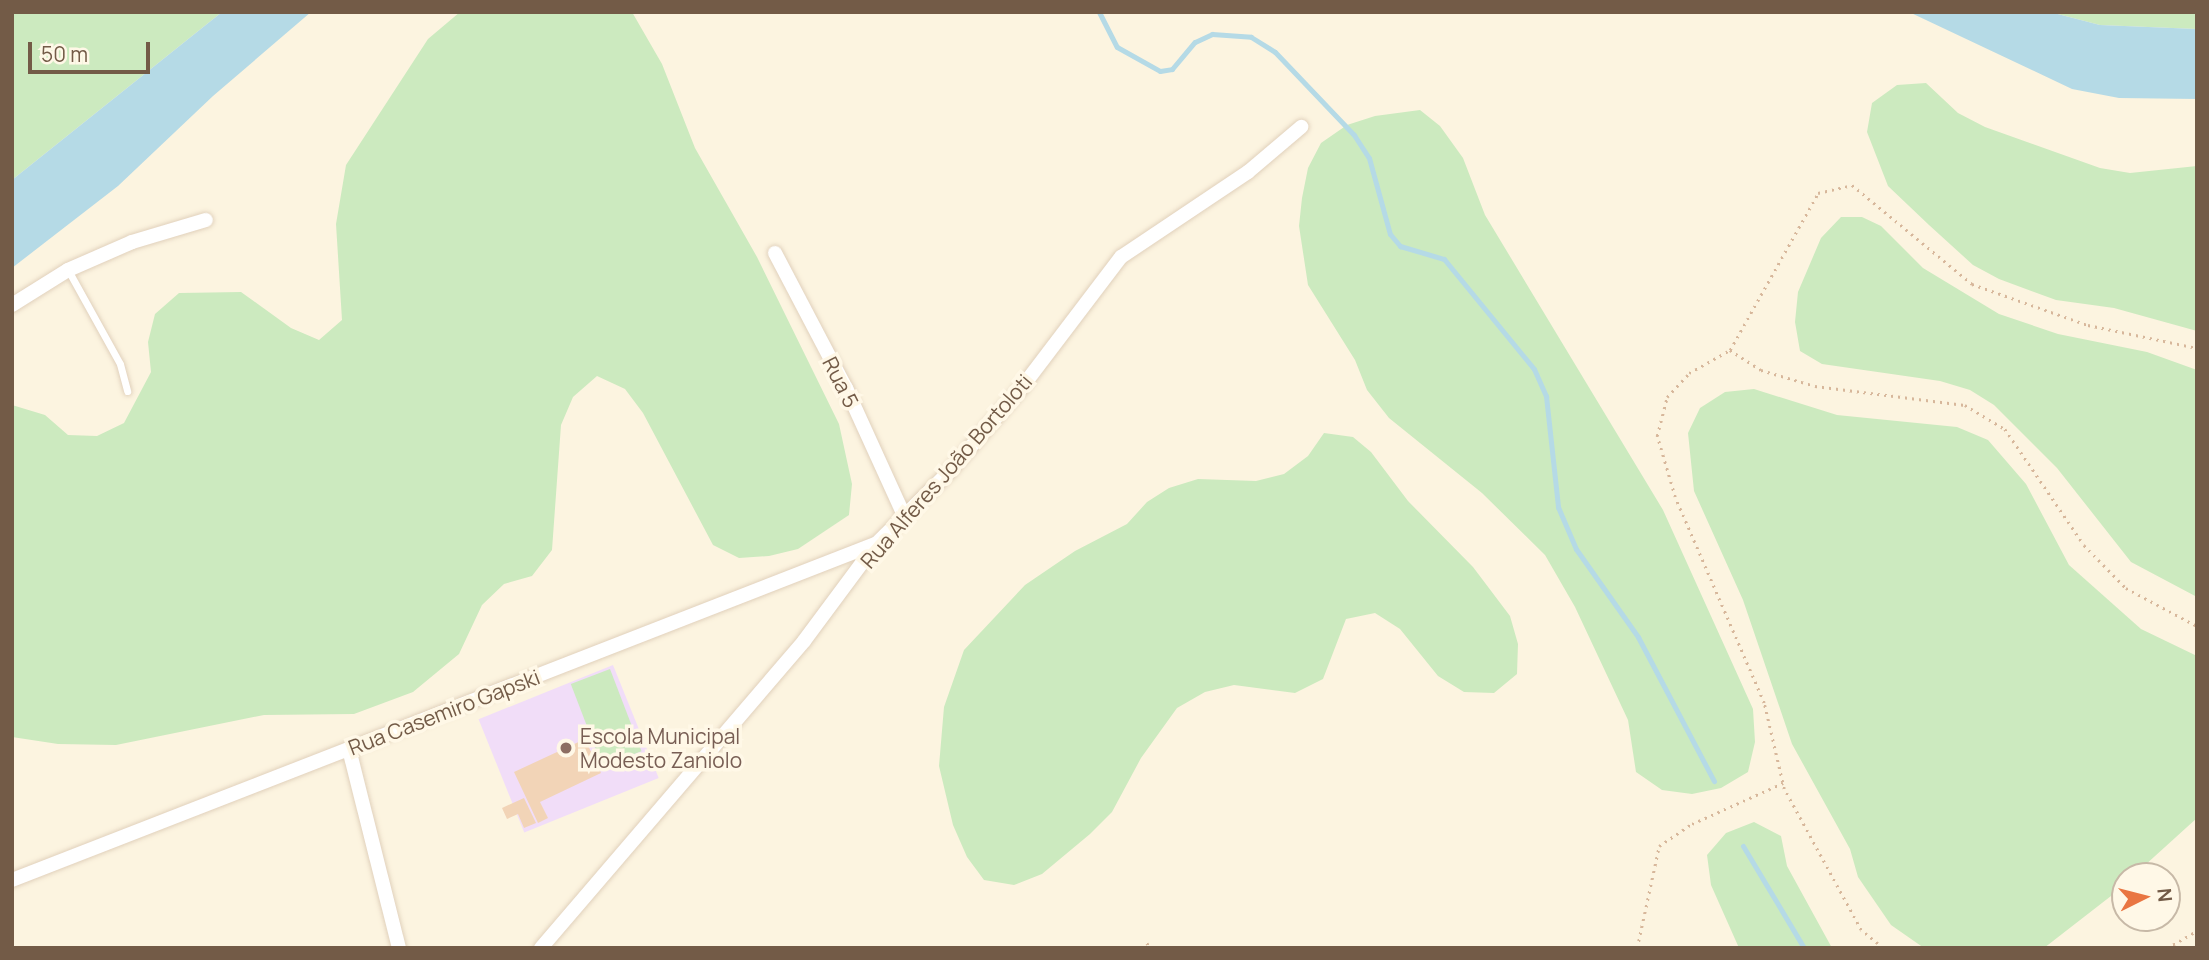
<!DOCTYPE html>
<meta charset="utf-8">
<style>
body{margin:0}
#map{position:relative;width:2209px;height:960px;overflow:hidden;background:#fcf4e0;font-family:Manrope,sans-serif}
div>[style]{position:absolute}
.education>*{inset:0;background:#f1ddf8;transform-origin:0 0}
.green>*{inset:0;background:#cceabf;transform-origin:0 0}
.water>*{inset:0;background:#b5dae6}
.stream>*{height:5px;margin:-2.5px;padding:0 2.5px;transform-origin:2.5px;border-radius:2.5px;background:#b5dae6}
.building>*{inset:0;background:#f2d4b7}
.path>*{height:2.5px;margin-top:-1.25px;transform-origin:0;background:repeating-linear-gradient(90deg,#d7b79b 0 2px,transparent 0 7px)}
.roads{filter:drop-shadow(0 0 2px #e1d1bc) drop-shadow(0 0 2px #e1d1bc)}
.service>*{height:7px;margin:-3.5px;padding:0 3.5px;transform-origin:3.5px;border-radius:3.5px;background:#fff}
.minor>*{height:14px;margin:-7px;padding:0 7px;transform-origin:7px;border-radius:7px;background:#fff}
.dots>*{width:19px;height:19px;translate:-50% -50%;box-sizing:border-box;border:4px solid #fff8e7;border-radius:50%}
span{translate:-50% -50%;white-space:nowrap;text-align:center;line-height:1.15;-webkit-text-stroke:7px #fff8e7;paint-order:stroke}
.street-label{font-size:21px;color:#735b47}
.education-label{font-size:21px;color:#785e54}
.left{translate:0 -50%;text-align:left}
.frame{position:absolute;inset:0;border:14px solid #735b47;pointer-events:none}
.north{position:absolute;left:2111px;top:862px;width:70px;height:70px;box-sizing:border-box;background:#fff8e7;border:2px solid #c7b9a7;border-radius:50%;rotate:84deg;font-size:19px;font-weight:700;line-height:28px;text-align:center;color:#735b47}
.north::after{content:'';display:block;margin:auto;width:24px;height:32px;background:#e97642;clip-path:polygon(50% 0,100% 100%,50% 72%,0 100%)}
.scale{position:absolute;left:28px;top:42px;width:122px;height:32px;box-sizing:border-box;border:4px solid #735b47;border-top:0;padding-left:9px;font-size:21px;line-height:24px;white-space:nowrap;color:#735b47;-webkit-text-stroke:5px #fff8e7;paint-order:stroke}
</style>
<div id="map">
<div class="education">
<div style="left:613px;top:665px;width:122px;height:145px;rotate:68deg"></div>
</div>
<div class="green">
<div style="clip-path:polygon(12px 12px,222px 12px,12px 180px)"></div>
<div style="clip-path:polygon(460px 12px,632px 12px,662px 64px,695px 148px,757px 257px,839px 424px,852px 484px,849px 515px,798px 549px,769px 556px,739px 558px,713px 545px,643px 413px,625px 389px,597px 376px,573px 397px,561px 425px,552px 550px,532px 576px,504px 584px,482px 605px,459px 654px,413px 692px,354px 714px,264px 715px,116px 745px,58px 744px,12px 737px,12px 405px,45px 415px,68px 435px,97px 436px,124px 423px,151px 372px,148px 342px,155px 314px,179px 293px,241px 292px,291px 328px,319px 340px,342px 320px,336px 224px,346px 165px,428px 39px)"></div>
<div style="clip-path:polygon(2050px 12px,2197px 12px,2197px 29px,2100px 25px)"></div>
<div style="clip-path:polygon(1926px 83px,1958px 113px,1985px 127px,2100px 168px,2130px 173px,2197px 166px,2197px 331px,2114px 308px,2056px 300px,1999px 279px,1973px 265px,1929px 225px,1888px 186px,1867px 132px,1872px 103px,1897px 85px)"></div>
<div style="clip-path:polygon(1420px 110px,1440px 126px,1463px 158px,1485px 215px,1663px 510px,1753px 709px,1755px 742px,1748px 772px,1721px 788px,1692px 794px,1662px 790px,1636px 772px,1628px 720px,1575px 607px,1545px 555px,1482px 493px,1389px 418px,1367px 390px,1355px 360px,1308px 285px,1299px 226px,1302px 198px,1308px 168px,1321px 143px,1347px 125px,1375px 116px)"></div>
<div style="clip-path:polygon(1841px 217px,1862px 217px,1881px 226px,1923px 268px,1999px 314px,2058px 334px,2147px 352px,2197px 370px,2197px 597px,2131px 562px,2057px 468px,1994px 405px,1970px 390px,1940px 381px,1822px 364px,1800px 351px,1795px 322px,1798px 292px,1821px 238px)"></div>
<div style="clip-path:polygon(1754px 389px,1837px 415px,1957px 427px,1988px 440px,2026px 484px,2069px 565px,2141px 629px,2197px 656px,2197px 818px,2133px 876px,2125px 876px,2125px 883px,2111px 896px,2044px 948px,1924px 948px,1891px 925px,1858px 877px,1850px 849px,1792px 744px,1743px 600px,1694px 491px,1688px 433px,1700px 408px,1725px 392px)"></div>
<div style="clip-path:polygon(1324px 433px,1353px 437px,1371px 452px,1408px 501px,1473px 567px,1510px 616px,1518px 644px,1517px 674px,1494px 693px,1464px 692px,1438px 676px,1400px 629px,1375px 613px,1346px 619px,1323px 679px,1295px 693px,1234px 685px,1205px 692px,1177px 708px,1141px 758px,1112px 812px,1090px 834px,1042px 874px,1014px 885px,984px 880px,967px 857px,953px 825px,939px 766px,944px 707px,964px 650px,1025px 585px,1075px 551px,1127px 524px,1147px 502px,1169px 488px,1198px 479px,1256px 481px,1284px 474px,1308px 456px)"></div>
<div style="left:610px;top:669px;width:88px;height:42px;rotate:69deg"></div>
<div style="clip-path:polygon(1754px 822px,1781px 836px,1787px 866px,1832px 948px,1739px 948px,1711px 885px,1707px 855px,1726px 833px)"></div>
</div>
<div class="water">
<div style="clip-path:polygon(222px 12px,311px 12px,213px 96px,118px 186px,12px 268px,12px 180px)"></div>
<div style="clip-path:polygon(1909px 12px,2050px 12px,2100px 25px,2197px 29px,2197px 99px,2119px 98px,2072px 89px)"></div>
</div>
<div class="stream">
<div style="left:1099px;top:12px;width:39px;rotate:63deg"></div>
<div style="left:1117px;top:47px;width:49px;rotate:29.2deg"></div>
<div style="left:1160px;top:71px;width:12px;rotate:-9deg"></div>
<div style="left:1172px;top:69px;width:35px;rotate:-50deg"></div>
<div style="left:1195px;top:42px;width:19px;rotate:-25deg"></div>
<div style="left:1212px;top:34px;width:39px;rotate:4deg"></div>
<div style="left:1251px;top:37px;width:28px;rotate:32deg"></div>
<div style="left:1275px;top:52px;width:115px;rotate:46.4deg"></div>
<div style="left:1354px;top:135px;width:27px;rotate:57deg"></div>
<div style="left:1369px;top:158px;width:79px;rotate:74.6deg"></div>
<div style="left:1390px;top:234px;width:16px;rotate:50deg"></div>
<div style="left:1400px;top:246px;width:46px;rotate:16.5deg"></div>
<div style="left:1444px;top:259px;width:142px;rotate:50.7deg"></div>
<div style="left:1534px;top:369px;width:30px;rotate:66deg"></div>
<div style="left:1546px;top:396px;width:112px;rotate:83.8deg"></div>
<div style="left:1558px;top:507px;width:46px;rotate:66.8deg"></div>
<div style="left:1576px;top:549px;width:108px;rotate:54.8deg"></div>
<div style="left:1638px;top:637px;width:163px;rotate:62.2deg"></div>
<div style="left:1743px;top:846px;width:119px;rotate:59.1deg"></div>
</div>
<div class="building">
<div style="clip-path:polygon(585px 739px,601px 773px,540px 802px,548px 818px,538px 823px,514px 772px)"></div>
<div style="clip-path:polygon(524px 798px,536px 823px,524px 828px,518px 814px,507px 819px,502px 808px)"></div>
</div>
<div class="path">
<div style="left:1730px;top:350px;width:37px;rotate:33deg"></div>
<div style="left:1761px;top:370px;width:56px;rotate:16.5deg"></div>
<div style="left:1815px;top:386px;width:151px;rotate:7.2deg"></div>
<div style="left:1965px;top:405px;width:47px;rotate:31deg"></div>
<div style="left:2005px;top:429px;width:140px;rotate:55.7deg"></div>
<div style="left:2084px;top:545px;width:60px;rotate:45.7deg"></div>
<div style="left:2126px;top:588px;width:81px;rotate:28.2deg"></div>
<div style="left:1147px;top:943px;width:6px;rotate:51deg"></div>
<div style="left:1637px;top:948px;width:104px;rotate:-77.8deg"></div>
<div style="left:1659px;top:846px;width:40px;rotate:-34deg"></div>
<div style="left:1692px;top:824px;width:100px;rotate:-24.3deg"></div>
<div style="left:1883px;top:948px;width:28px;rotate:-141deg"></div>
<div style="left:1861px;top:930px;width:161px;rotate:-118.6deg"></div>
<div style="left:1784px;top:789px;width:88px;rotate:-103.1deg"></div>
<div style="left:1764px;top:703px;width:224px;rotate:-113.4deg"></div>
<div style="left:1675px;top:497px;width:64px;rotate:-106.4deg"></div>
<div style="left:1657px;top:436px;width:40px;rotate:-75.6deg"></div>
<div style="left:1667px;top:397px;width:33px;rotate:-47deg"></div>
<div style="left:1689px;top:373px;width:47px;rotate:-29.3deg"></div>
<div style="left:1730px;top:350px;width:180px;rotate:-60.7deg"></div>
<div style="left:1818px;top:193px;width:35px;rotate:-13deg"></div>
<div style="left:1852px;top:185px;width:156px;rotate:39.5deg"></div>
<div style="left:1972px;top:284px;width:123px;rotate:19.5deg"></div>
<div style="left:2088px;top:325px;width:111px;rotate:11.9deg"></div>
<div style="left:2167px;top:948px;width:34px;rotate:-30deg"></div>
</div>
<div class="roads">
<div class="service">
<div style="left:68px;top:270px;width:107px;rotate:61deg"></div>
<div style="left:120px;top:364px;width:28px;rotate:75deg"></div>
</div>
<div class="minor">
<div style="left:775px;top:253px;width:153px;rotate:62.3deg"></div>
<div style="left:846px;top:388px;width:137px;rotate:65.5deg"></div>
<div style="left:12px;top:305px;width:66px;rotate:-32deg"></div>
<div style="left:68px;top:270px;width:70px;rotate:-23.6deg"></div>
<div style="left:132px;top:242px;width:77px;rotate:-16.6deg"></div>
<div style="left:349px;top:749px;width:205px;rotate:75.9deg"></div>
<div style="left:12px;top:880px;width:926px;rotate:-21.27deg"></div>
<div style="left:541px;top:948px;width:404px;rotate:-49.4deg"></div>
<div style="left:804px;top:641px;width:121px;rotate:-53.4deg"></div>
<div style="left:876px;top:544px;width:104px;rotate:-44.6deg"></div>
<div style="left:950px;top:471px;width:112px;rotate:-49.3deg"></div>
<div style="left:1023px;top:386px;width:162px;rotate:-52.8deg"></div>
<div style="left:1121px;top:257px;width:153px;rotate:-33.8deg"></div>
<div style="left:1248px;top:172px;width:70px;rotate:-40.3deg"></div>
</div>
</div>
<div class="dots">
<div style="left:566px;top:748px;background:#8d6e63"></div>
</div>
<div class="street-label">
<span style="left:841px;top:382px;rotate:63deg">Rua 5</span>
<span style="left:946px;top:471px;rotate:-49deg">Rua Alferes João Bortoloti</span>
<span style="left:444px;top:712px;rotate:-21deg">Rua Casemiro Gapski</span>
</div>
<div class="education-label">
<span class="left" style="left:580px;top:748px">Escola Municipal<br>Modesto Zaniolo</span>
</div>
<div class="frame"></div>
<div class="north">N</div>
<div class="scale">50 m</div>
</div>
